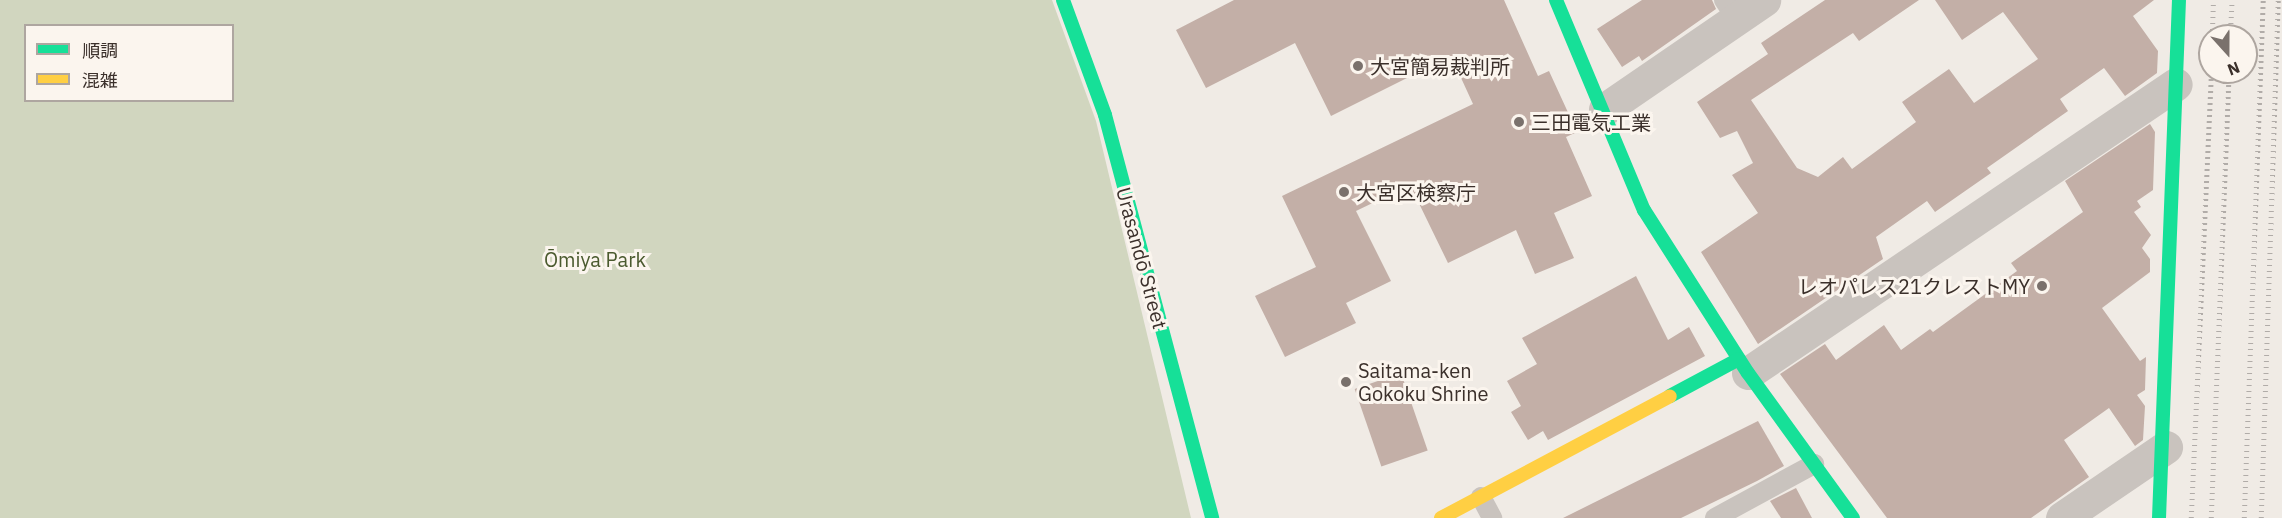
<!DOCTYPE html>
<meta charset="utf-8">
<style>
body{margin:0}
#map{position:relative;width:2282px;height:518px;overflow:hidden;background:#f0ebe5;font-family:"IBM Plex Sans","Noto Sans JP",sans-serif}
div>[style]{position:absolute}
.green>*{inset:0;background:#d1d6bf}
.building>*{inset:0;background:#c3afa7;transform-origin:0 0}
.lane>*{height:20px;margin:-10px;padding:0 10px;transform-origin:10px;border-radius:10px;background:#c9c3be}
.street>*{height:33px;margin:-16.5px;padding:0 16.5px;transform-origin:16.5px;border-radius:16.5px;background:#c9c3be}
.fast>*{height:14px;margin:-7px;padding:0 7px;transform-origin:7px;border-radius:7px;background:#16e098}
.slow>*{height:14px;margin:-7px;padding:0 7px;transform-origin:7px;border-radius:7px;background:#ffcf43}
.rail>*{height:4.5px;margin-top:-2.25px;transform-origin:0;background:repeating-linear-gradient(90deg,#b1aca8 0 1.5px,transparent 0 6px)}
.dots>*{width:16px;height:16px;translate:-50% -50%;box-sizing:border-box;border:3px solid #fbf5ee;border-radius:50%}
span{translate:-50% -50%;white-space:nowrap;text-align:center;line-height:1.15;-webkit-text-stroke:6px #fbf5ee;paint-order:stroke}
.poi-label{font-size:20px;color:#3b302b}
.left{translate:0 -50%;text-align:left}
.right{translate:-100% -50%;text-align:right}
.street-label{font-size:20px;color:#3b302b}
.park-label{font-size:20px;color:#4a5a2e}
.legend{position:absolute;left:24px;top:24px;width:210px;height:78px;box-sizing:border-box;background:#fbf5ee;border:2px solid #aea6a0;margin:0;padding:8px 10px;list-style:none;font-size:18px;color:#3b302b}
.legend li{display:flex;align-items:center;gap:12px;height:30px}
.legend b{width:30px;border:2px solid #aea6a0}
.north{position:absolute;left:2198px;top:24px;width:60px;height:60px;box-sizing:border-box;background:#fbf5ee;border:2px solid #aea6a0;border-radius:50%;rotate:159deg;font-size:16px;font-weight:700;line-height:24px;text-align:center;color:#3b302b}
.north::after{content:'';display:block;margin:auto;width:21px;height:27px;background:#7a716c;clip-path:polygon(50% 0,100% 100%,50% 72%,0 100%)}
</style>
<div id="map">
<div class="green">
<div style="clip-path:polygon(evenodd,0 0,1052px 0,1096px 121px,1191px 518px,0 518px,0 0,26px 26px,232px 26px,232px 100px,26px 100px,26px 26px)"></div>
</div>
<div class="building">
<div style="clip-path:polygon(1234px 0,1504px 0,1538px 76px,1549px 71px,1577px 132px,1566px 137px,1592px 196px,1554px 213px,1574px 258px,1535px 274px,1516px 230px,1448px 263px,1410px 185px,1356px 211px,1391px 281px,1346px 303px,1356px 323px,1285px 357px,1255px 296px,1316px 267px,1282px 196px,1473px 104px,1451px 56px,1331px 116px,1295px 43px,1206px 88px,1176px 30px)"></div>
<div style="clip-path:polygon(1642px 0,1712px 0,1716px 9px,1642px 61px,1639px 56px,1622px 67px,1597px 29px)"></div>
<div style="clip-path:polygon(1825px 0,1919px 0,1859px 41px,1853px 33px,1751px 100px,1797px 168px,1818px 177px,1843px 157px,1852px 169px,1916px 122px,1902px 102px,1949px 69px,1974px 103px,2038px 59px,2003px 12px,1962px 40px,1935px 0,2154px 0,2133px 16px,2158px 51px,2157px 73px,2125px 96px,2104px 68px,2060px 99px,2068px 111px,1987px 168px,1991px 173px,1935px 212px,1927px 201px,1876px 237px,1883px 259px,1758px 344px,1701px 252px,1758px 213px,1732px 175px,1753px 163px,1737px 131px,1720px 138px,1697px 102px,1768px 54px,1761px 43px)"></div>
<div style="clip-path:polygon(2150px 124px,2155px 132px,2153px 190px,2137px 201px,2141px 207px,2134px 212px,2151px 235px,2142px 248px,2150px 259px,2150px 272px,2102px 308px,2140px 361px,2146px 357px,2145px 390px,2137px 395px,2145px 406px,2143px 440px,2135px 446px,2109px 408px,2064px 440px,2089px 477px,2031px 518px,1887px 518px,1780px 374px,1825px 344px,1836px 360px,1884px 325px,1901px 350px,1930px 329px,1933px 332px,2017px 271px,2011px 263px,2083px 212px,2065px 181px)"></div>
<div style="clip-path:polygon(1636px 276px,1668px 340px,1689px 327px,1705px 356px,1548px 440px,1543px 431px,1528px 440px,1511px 412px,1521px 406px,1507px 381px,1537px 364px,1522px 338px)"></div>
<div style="left:1401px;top:373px;width:82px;height:49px;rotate:71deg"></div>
<div style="clip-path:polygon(1758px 421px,1784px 466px,1757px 481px,1681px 518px,1563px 518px)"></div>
<div style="clip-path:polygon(1796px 488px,1812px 518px,1781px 518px,1770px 501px)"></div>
</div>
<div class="lane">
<div style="left:1724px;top:0;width:23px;rotate:56deg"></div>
<div style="left:1481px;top:497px;width:24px;rotate:62deg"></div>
<div style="left:1715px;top:518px;width:113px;rotate:-28.6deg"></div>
</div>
<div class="street">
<div style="left:1605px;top:109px;width:193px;rotate:-34.4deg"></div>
<div style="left:1748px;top:373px;width:516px;rotate:-34.03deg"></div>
<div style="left:2062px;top:518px;width:126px;rotate:-34.3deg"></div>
</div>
<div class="fast">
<div style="left:1063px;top:0;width:122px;rotate:69.9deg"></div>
<div style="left:1105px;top:115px;width:417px;rotate:75.1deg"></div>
<div style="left:1556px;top:0;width:228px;rotate:67.3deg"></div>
<div style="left:1644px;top:210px;width:193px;rotate:57.5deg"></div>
<div style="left:1748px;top:373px;width:179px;rotate:54.1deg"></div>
<div style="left:1670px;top:396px;width:78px;rotate:-28.2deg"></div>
<div style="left:2159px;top:518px;width:518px;rotate:-87.79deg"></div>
</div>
<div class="slow">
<div style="left:1441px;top:518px;width:259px;rotate:-28deg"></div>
</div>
<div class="rail">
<div style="left:2212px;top:36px;width:36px;rotate:-88deg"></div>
<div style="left:2230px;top:36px;width:36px;rotate:-87deg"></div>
<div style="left:2191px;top:518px;width:446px;rotate:-87.4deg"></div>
<div style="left:2211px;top:518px;width:446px;rotate:-87.7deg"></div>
<div style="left:2244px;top:518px;width:518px;rotate:-87.9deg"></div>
<div style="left:2261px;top:518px;width:518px;rotate:-88.12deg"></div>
</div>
<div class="dots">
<div style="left:1358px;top:66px;background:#7a716c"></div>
<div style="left:1519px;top:122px;background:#7a716c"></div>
<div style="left:1344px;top:192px;background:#7a716c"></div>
<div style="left:2042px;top:286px;background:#7a716c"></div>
<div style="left:1346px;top:382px;background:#7a716c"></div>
</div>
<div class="poi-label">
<span class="left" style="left:1370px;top:66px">大宮簡易裁判所</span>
<span class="left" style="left:1531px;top:122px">三田電気工業</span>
<span class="left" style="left:1356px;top:192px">大宮区検察庁</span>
<span class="right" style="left:2030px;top:286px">レオパレス21クレストMY</span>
<span class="left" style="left:1358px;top:382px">Saitama-ken<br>Gokoku Shrine</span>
</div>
<div class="street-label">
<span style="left:1142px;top:258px;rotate:75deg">Urasandō Street</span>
</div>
<div class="park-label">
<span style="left:595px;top:259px">Ōmiya Park</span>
</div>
<ul class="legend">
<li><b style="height:8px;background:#16e098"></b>順調</li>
<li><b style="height:8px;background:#ffcf43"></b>混雑</li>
</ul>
<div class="north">N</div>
</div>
